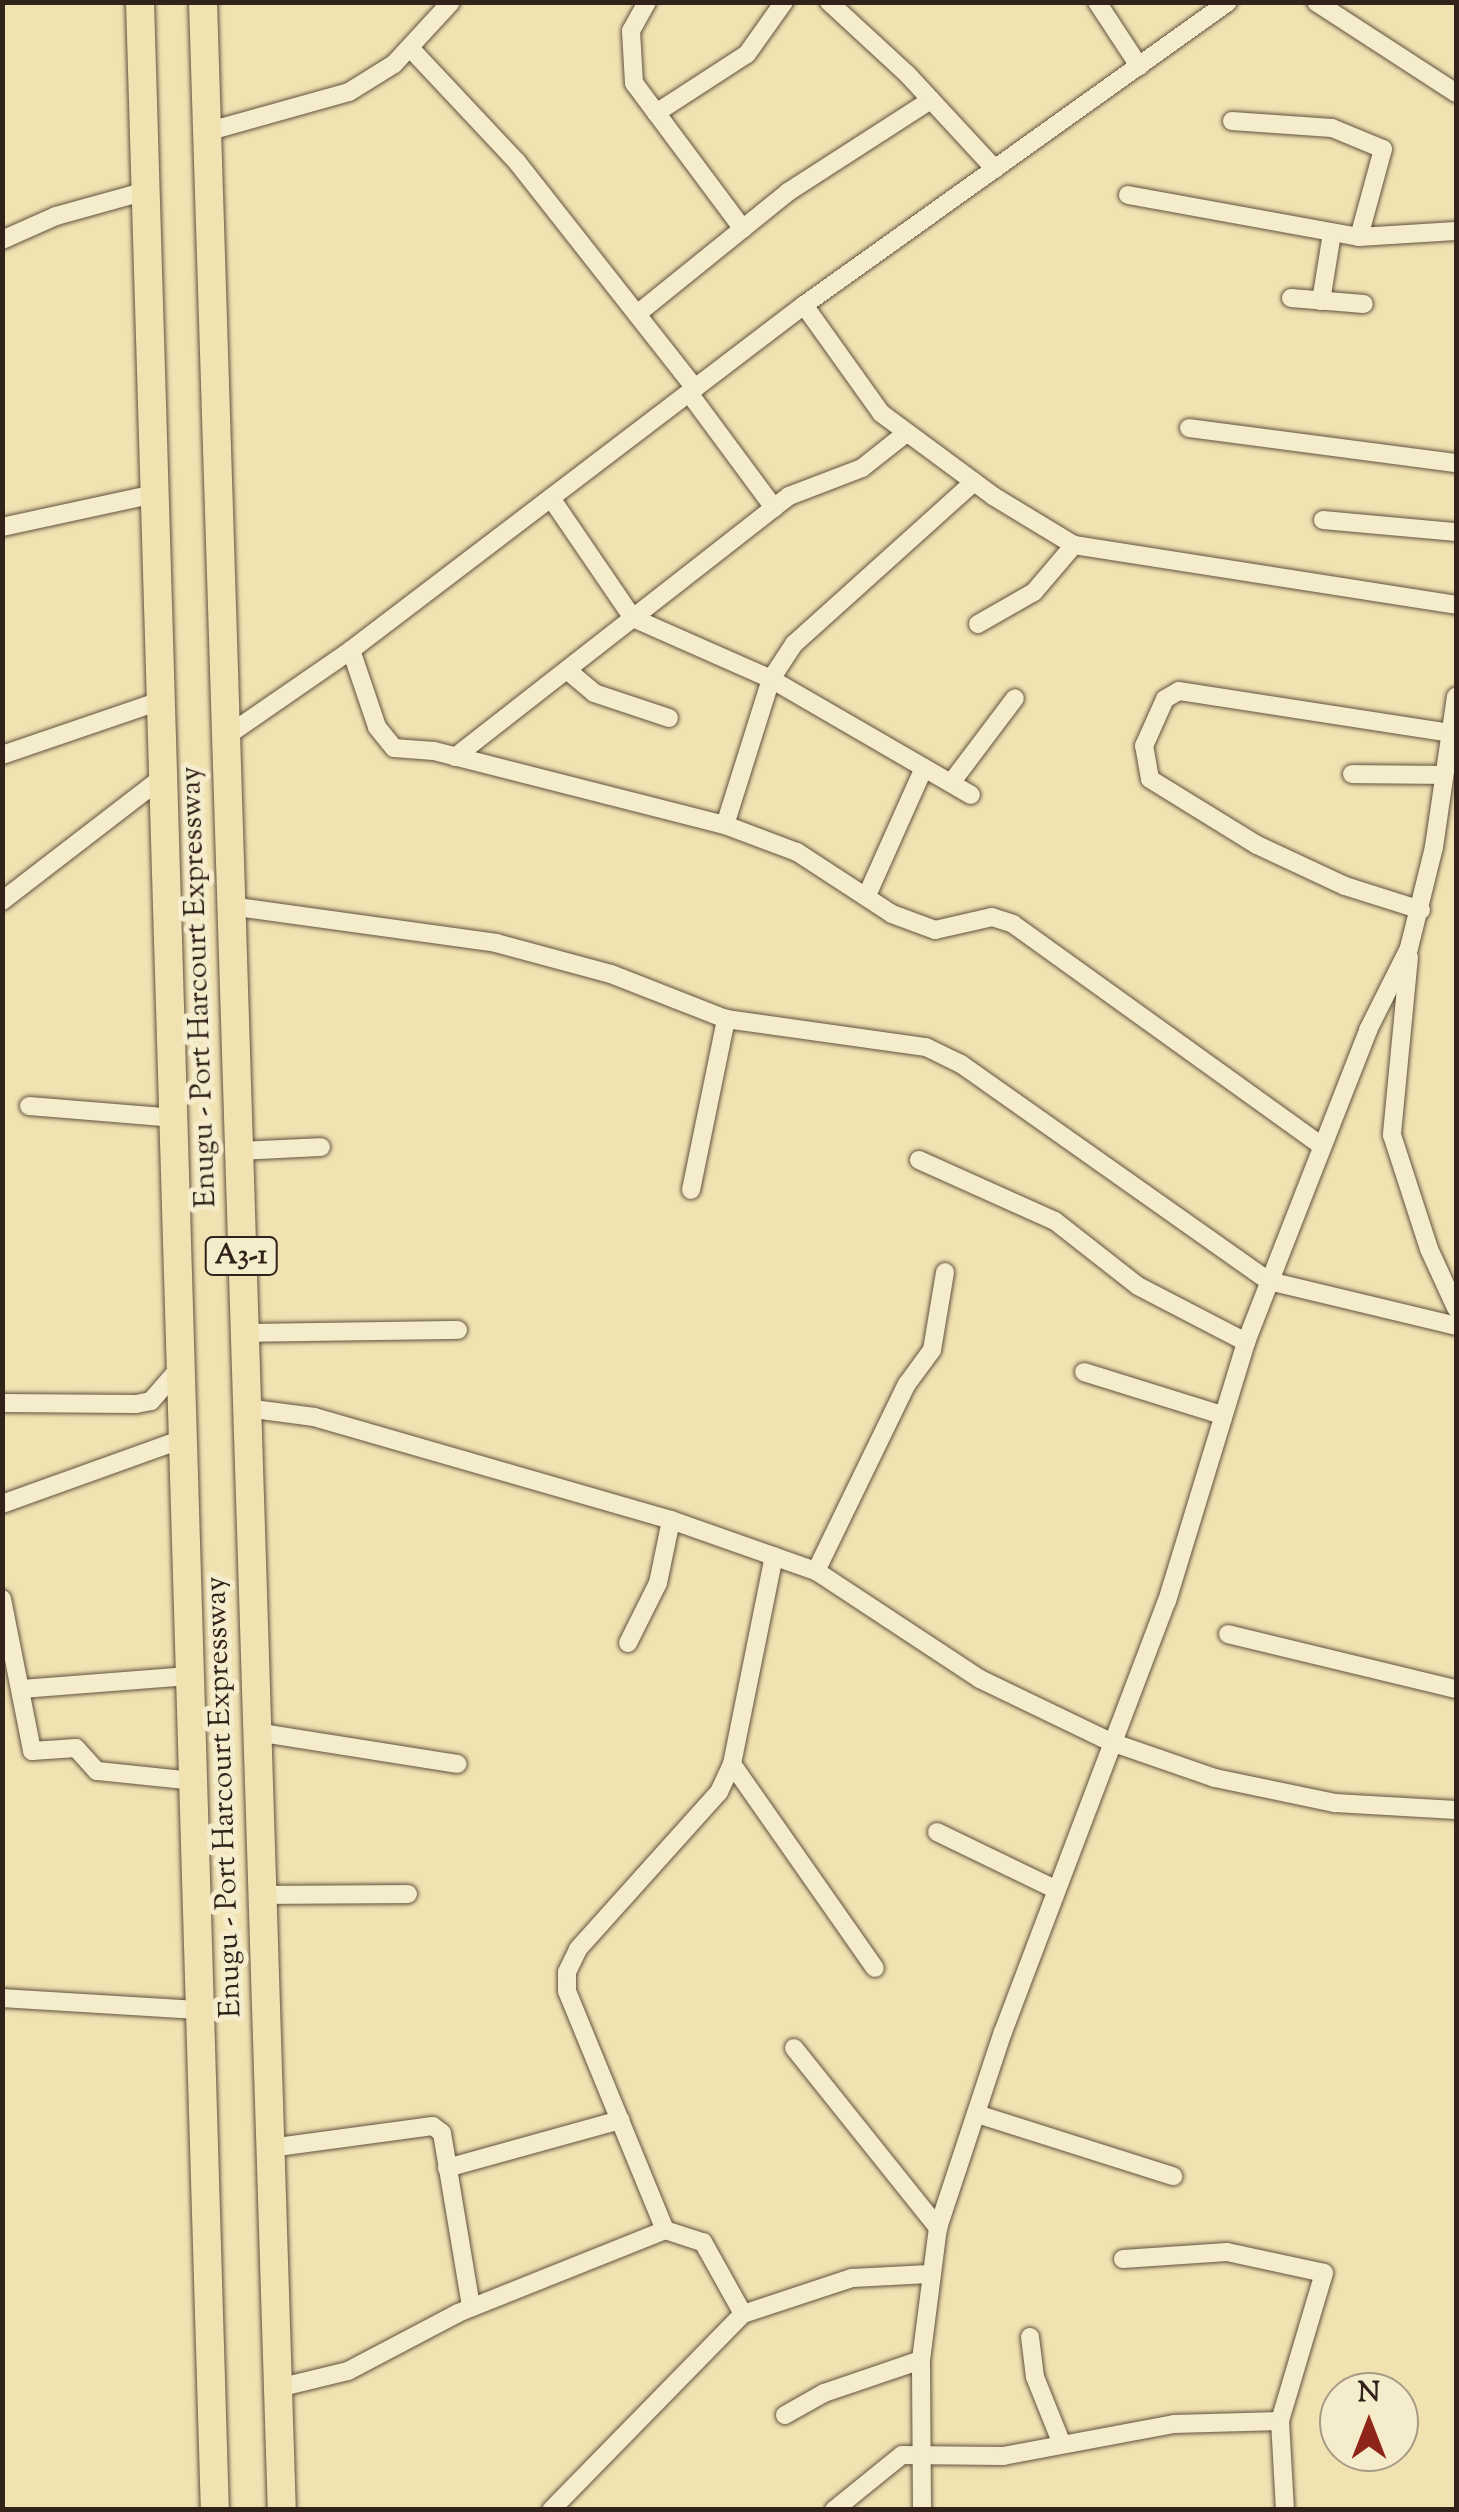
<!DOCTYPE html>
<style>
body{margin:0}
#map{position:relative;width:1459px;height:2512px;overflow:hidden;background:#f0e2b1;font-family:"Sorts Mill Goudy",serif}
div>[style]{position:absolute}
.roads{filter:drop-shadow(0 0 2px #615240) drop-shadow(0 0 2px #615240)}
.minor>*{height:18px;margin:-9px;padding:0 9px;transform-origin:9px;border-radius:9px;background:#f5eccc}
.highway>*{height:28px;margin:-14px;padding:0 14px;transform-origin:14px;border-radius:14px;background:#f0e2b1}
span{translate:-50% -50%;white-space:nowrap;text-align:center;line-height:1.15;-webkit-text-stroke:10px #f5eccc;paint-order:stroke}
.shield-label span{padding:2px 8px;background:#f5eccc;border:2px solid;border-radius:8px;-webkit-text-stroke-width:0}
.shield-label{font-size:28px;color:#31221a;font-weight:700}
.street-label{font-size:30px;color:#31221a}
.frame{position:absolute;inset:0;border:5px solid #31221a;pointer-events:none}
.north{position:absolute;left:1319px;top:2372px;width:100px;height:100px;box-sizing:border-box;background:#f5eccc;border:2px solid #a79b85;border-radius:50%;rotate:0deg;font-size:28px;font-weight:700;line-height:40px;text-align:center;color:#31221a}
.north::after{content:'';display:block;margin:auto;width:35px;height:45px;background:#8f2418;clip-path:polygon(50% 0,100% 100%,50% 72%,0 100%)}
</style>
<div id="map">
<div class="roads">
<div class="minor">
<div style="left:647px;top:2px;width:33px;rotate:119deg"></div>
<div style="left:631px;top:31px;width:52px;rotate:86.7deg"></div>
<div style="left:634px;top:83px;width:182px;rotate:53.3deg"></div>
<div style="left:829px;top:2px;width:108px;rotate:42.7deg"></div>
<div style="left:908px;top:75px;width:128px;rotate:47.2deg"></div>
<div style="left:1097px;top:2px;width:77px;rotate:56.7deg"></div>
<div style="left:1316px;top:2px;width:167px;rotate:33deg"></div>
<div style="left:411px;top:49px;width:155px;rotate:46.8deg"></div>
<div style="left:517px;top:162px;width:288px;rotate:51.8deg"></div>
<div style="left:656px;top:113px;width:108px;rotate:-33deg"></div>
<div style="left:747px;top:54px;width:64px;rotate:-54.6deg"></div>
<div style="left:1232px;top:121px;width:100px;rotate:4deg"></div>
<div style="left:1332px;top:128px;width:55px;rotate:22.4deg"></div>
<div style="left:1383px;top:149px;width:91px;rotate:105.3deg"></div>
<div style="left:206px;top:132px;width:148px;rotate:-15.6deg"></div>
<div style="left:349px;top:92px;width:53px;rotate:-31.9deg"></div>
<div style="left:394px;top:64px;width:84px;rotate:-47.4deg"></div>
<div style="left:1128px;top:195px;width:235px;rotate:10.3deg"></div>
<div style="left:1359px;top:237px;width:97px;rotate:-3.5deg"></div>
<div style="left:2px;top:240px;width:59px;rotate:-24deg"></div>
<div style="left:56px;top:216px;width:93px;rotate:-15.5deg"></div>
<div style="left:1291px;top:298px;width:73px;rotate:4.7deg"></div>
<div style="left:1321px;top:301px;width:69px;rotate:-80.8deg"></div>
<div style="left:804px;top:305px;width:133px;rotate:54.5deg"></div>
<div style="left:881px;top:413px;width:139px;rotate:36.5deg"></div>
<div style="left:993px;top:496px;width:95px;rotate:31.2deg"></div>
<div style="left:1074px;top:545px;width:387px;rotate:8.9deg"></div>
<div style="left:637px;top:314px;width:194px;rotate:-38.9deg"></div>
<div style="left:788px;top:192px;width:170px;rotate:-32.8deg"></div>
<div style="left:689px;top:393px;width:143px;rotate:53.5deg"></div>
<div style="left:1189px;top:428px;width:269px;rotate:7.5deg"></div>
<div style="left:551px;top:498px;width:145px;rotate:55.7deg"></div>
<div style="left:633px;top:618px;width:151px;rotate:23.8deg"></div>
<div style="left:771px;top:679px;width:231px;rotate:30.1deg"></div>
<div style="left:1323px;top:520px;width:134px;rotate:5.2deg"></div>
<div style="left:2px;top:527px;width:157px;rotate:-12.2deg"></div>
<div style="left:978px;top:624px;width:64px;rotate:-29.7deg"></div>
<div style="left:1034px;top:592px;width:62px;rotate:-49.6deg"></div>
<div style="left:351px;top:650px;width:81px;rotate:71.3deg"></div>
<div style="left:377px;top:727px;width:27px;rotate:51deg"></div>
<div style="left:394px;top:748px;width:40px;rotate:4.3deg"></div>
<div style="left:434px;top:751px;width:300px;rotate:14.3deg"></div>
<div style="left:725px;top:825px;width:77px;rotate:20.6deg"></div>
<div style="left:797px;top:852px;width:113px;rotate:33.1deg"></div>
<div style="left:892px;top:914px;width:46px;rotate:20.4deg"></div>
<div style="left:935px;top:930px;width:58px;rotate:-12.8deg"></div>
<div style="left:992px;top:917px;width:22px;rotate:18deg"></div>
<div style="left:1013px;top:924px;width:380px;rotate:35.7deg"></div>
<div style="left:567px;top:670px;width:35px;rotate:40deg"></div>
<div style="left:594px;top:693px;width:79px;rotate:18.4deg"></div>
<div style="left:225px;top:737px;width:153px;rotate:-34.6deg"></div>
<div style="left:351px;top:650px;width:569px;rotate:-37.29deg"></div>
<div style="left:804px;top:305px;width:521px;rotate:-35.55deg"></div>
<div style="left:2px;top:755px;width:167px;rotate:-18.9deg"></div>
<div style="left:455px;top:757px;width:424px;rotate:-38deg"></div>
<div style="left:789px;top:496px;width:78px;rotate:-21deg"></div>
<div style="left:862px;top:468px;width:55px;rotate:-38.3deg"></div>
<div style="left:1352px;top:774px;width:90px;rotate:0.6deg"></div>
<div style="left:951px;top:783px;width:106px;rotate:-53deg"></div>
<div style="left:725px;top:825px;width:153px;rotate:-72.5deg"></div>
<div style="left:771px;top:679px;width:42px;rotate:-56.7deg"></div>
<div style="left:794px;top:644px;width:242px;rotate:-42deg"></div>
<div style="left:868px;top:893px;width:137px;rotate:-65.9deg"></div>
<div style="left:2px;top:901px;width:202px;rotate:-37.6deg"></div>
<div style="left:230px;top:906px;width:269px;rotate:7.9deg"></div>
<div style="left:496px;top:943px;width:119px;rotate:15.1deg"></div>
<div style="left:611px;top:974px;width:123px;rotate:21.4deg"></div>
<div style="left:726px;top:1019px;width:202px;rotate:8deg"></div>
<div style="left:926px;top:1047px;width:39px;rotate:26deg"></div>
<div style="left:961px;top:1064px;width:377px;rotate:35.2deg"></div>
<div style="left:1269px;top:1281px;width:192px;rotate:13.5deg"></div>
<div style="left:1421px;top:910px;width:80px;rotate:-162.5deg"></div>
<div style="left:1345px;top:886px;width:97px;rotate:-155deg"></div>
<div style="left:1257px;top:845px;width:126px;rotate:-148.3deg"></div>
<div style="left:1150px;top:779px;width:34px;rotate:-100deg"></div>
<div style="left:1144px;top:746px;width:51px;rotate:-65.9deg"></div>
<div style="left:1165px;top:699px;width:16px;rotate:-30deg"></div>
<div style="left:1179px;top:691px;width:275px;rotate:8.8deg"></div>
<div style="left:1409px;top:957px;width:179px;rotate:95.5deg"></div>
<div style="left:1392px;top:1135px;width:120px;rotate:72deg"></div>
<div style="left:1429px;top:1249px;width:65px;rotate:65.4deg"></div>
<div style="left:29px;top:1106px;width:147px;rotate:4.7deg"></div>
<div style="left:237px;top:1151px;width:84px;rotate:-2.7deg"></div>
<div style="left:919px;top:1160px;width:149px;rotate:24.2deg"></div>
<div style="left:1055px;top:1221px;width:105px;rotate:38.1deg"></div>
<div style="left:1138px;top:1286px;width:122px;rotate:27.4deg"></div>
<div style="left:691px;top:1190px;width:175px;rotate:-78.4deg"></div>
<div style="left:243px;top:1333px;width:215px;rotate:-0.8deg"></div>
<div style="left:1084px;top:1372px;width:145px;rotate:17.3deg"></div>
<div style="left:2px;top:1403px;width:134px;rotate:0.4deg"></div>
<div style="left:136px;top:1404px;width:15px;rotate:-11deg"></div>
<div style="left:151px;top:1401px;width:49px;rotate:-49.1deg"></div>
<div style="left:246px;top:1408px;width:69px;rotate:7.5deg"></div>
<div style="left:314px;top:1417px;width:372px;rotate:16.1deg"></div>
<div style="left:671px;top:1520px;width:154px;rotate:19.4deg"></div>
<div style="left:816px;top:1571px;width:196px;rotate:33.4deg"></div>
<div style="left:980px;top:1679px;width:145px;rotate:25.7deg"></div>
<div style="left:1111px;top:1742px;width:110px;rotate:19.1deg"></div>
<div style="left:1215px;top:1778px;width:123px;rotate:11.8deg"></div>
<div style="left:1335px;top:1803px;width:121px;rotate:3.3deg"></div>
<div style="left:2px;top:1504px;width:192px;rotate:-19.8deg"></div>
<div style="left:816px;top:1571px;width:208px;rotate:-64.1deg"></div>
<div style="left:907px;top:1384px;width:42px;rotate:-53.7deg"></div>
<div style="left:932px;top:1350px;width:79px;rotate:-80.5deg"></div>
<div style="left:2px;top:1599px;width:155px;rotate:78.8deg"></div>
<div style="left:32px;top:1751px;width:44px;rotate:-3.9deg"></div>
<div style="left:76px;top:1748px;width:31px;rotate:48deg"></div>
<div style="left:97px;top:1771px;width:97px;rotate:5.9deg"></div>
<div style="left:1228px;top:1634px;width:235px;rotate:13.6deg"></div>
<div style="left:628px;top:1643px;width:67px;rotate:-63.4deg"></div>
<div style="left:658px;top:1583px;width:64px;rotate:-78.3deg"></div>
<div style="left:21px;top:1689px;width:169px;rotate:-4.4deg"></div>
<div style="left:256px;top:1732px;width:204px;rotate:9deg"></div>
<div style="left:732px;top:1764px;width:249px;rotate:55deg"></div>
<div style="left:937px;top:1832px;width:133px;rotate:25.8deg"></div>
<div style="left:261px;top:1895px;width:147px;rotate:-0.4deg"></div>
<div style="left:2px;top:1998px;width:199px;rotate:3.5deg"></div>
<div style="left:794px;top:2048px;width:231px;rotate:51.3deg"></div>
<div style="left:977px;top:2114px;width:206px;rotate:17.6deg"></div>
<div style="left:270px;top:2148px;width:164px;rotate:-7.7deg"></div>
<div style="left:433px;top:2126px;width:11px;rotate:38deg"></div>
<div style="left:442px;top:2133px;width:176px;rotate:80.5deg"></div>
<div style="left:447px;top:2168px;width:180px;rotate:-15.5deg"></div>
<div style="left:665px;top:2230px;width:258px;rotate:-112.3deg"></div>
<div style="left:567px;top:1991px;width:19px;rotate:-90deg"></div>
<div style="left:567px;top:1972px;width:25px;rotate:-64deg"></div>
<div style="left:578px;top:1949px;width:211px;rotate:-48.1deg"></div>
<div style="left:719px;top:1792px;width:31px;rotate:-65deg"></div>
<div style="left:732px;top:1764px;width:212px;rotate:-78.6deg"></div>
<div style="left:1123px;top:2259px;width:104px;rotate:-3.9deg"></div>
<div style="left:1227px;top:2252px;width:99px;rotate:12.2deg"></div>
<div style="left:1324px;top:2273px;width:154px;rotate:106.6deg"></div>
<div style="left:1030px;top:2337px;width:40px;rotate:82.9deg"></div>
<div style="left:1035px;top:2377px;width:72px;rotate:68.1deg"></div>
<div style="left:278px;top:2388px;width:72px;rotate:-13.7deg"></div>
<div style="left:348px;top:2371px;width:124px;rotate:-27.8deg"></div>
<div style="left:458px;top:2313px;width:223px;rotate:-21.8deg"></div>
<div style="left:665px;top:2230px;width:40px;rotate:18deg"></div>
<div style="left:703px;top:2242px;width:82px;rotate:60.9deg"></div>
<div style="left:785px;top:2415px;width:45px;rotate:-29.4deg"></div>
<div style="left:824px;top:2393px;width:102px;rotate:-18.8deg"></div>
<div style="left:551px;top:2510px;width:274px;rotate:-45.6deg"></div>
<div style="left:743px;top:2314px;width:115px;rotate:-18.3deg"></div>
<div style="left:852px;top:2278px;width:77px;rotate:-3deg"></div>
<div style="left:834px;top:2510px;width:87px;rotate:-39deg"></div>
<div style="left:902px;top:2455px;width:101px;rotate:0.6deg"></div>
<div style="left:1003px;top:2456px;width:174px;rotate:-10.6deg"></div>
<div style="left:1174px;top:2424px;width:106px;rotate:-1.6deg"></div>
<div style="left:1280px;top:2421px;width:89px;rotate:86.8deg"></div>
<div style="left:922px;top:2510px;width:150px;rotate:-90.4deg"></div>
<div style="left:921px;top:2360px;width:133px;rotate:-82.7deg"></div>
<div style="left:938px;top:2228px;width:206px;rotate:-71.7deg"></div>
<div style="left:1003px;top:2032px;width:461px;rotate:-69.2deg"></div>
<div style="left:1167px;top:1601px;width:271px;rotate:-73deg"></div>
<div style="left:1246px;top:1342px;width:335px;rotate:-68.6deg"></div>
<div style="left:1368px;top:1030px;width:92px;rotate:-63.4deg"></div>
<div style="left:1409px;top:948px;width:104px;rotate:-76.1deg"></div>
<div style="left:1434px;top:847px;width:152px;rotate:-81.7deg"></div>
</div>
<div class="highway">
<div style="left:140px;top:2px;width:2509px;rotate:88.29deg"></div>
<div style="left:203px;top:2px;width:2509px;rotate:88.2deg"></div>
</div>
</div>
<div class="shield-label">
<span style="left:241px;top:1256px">A3-1</span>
</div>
<div class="street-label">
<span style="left:200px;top:987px;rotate:-92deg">Enugu - Port Harcourt Expressway</span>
<span style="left:225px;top:1797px;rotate:-92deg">Enugu - Port Harcourt Expressway</span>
</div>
<div class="frame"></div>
<div class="north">N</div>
</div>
